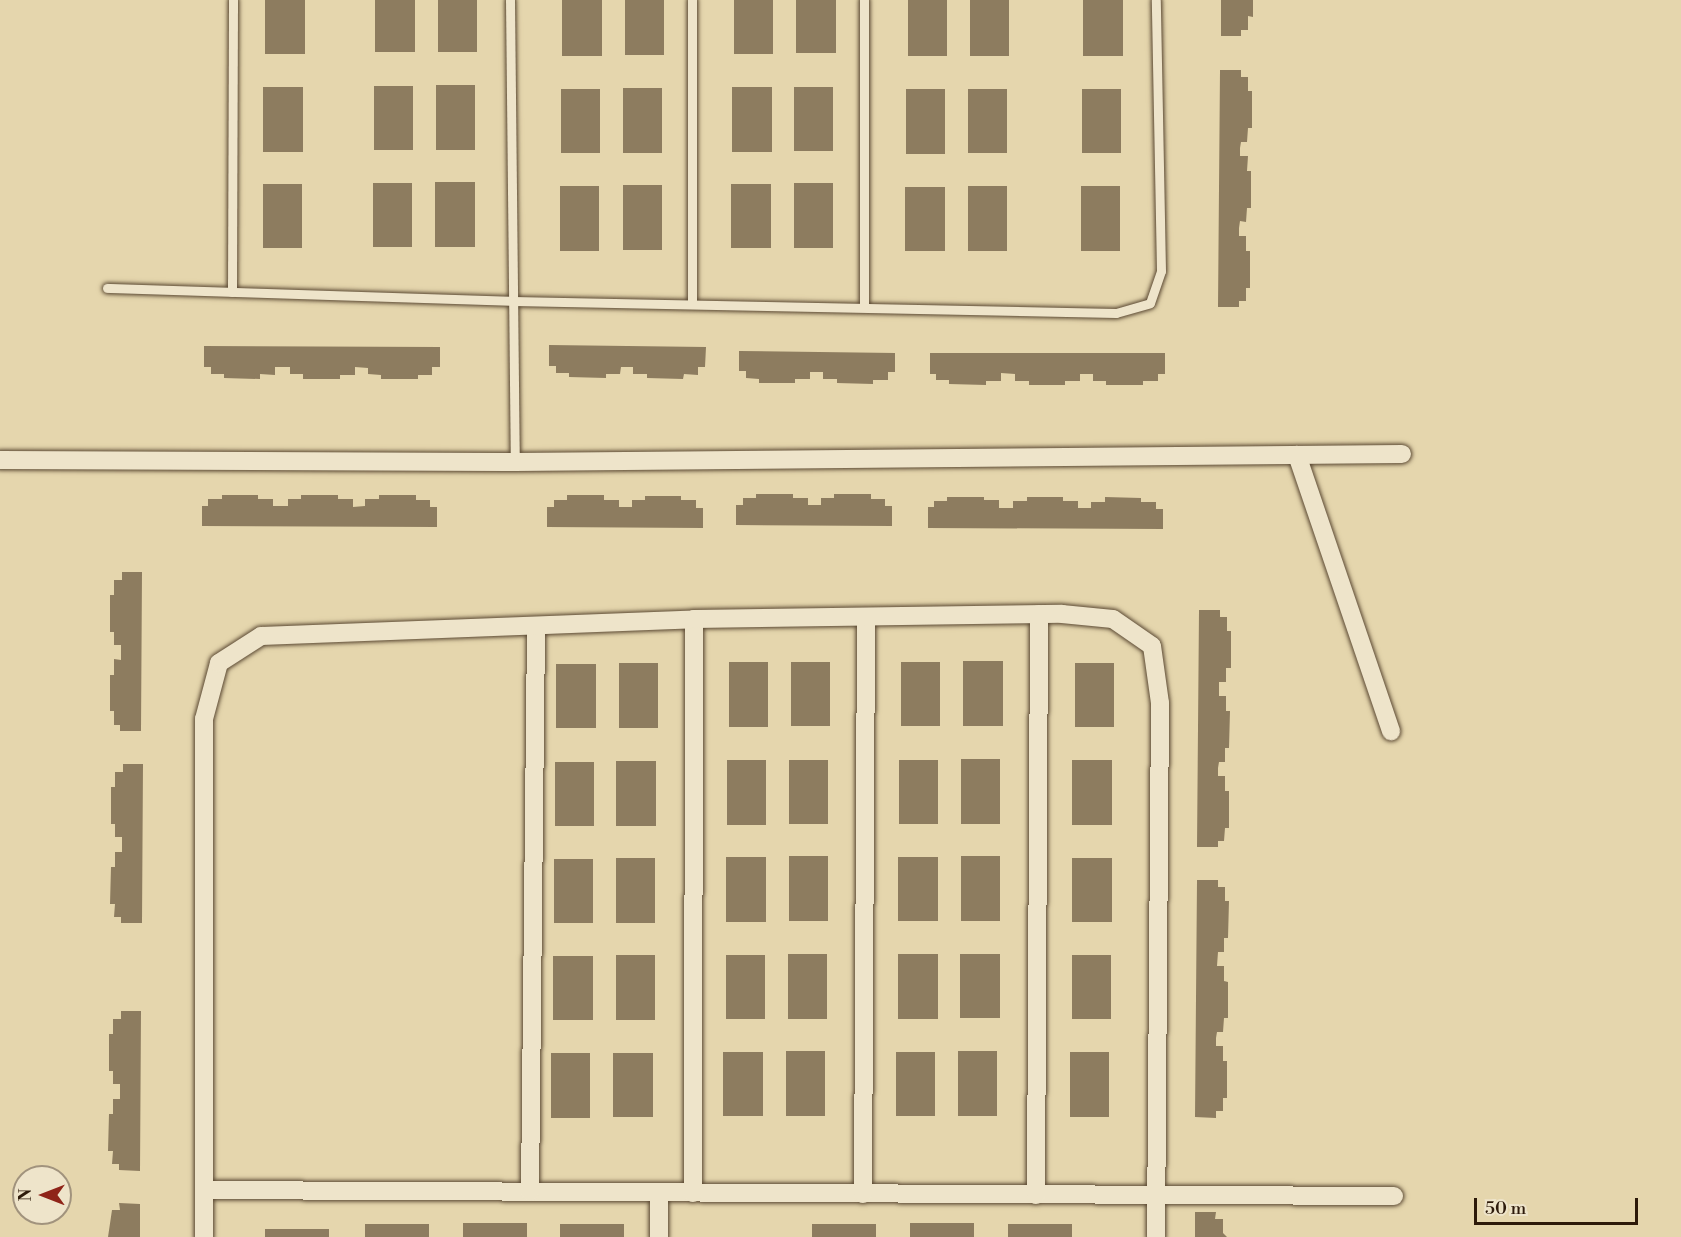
<!DOCTYPE html>
<style>
body{margin:0}
#map{position:relative;width:1681px;height:1237px;overflow:hidden;background:#e5d6ad;font-family:"Libre Bodoni",serif}
div>[style]{position:absolute}
.building>*{inset:0;background:#8d7c5f;transform-origin:0 0}
.roads{filter:drop-shadow(0 0 2px #5b4933) drop-shadow(0 0 2px #5b4933)}
.service>*{height:9px;margin:-4.5px;padding:0 4.5px;transform-origin:4.5px;border-radius:4.5px;background:#eee4ca}
.minor>*{height:18px;margin:-9px;padding:0 9px;transform-origin:9px;border-radius:9px;background:#eee4ca}
span{translate:-50% -50%;white-space:nowrap;text-align:center;line-height:1.15;-webkit-text-stroke:5px #eee4ca;paint-order:stroke}
.north{position:absolute;left:12px;top:1165px;width:60px;height:60px;box-sizing:border-box;background:#eee4ca;border:2px solid #a1937d;border-radius:50%;rotate:270deg;font-size:16px;font-weight:700;line-height:24px;text-align:center;color:#2d1a0a}
.north::after{content:'';display:block;margin:auto;width:21px;height:27px;background:#8f2418;clip-path:polygon(50% 0,100% 100%,50% 72%,0 100%)}
.scale{position:absolute;left:1474px;top:1198px;width:164px;height:27px;box-sizing:border-box;border:3px solid #2d1a0a;border-top:0;padding-left:8px;font-size:18px;line-height:21px;white-space:nowrap;color:#2d1a0a;-webkit-text-stroke:4px #eee4ca;paint-order:stroke}
</style>
<div id="map">
<div class="building">
<div style="left:265px;top:0;width:40px;height:54px"></div>
<div style="left:375px;top:0;width:40px;height:52px"></div>
<div style="left:438px;top:0;width:39px;height:52px"></div>
<div style="left:562px;top:0;width:40px;height:56px"></div>
<div style="left:625px;top:0;width:39px;height:55px"></div>
<div style="left:734px;top:0;width:39px;height:54px"></div>
<div style="left:796px;top:0;width:40px;height:53px"></div>
<div style="left:908px;top:0;width:39px;height:56px"></div>
<div style="left:970px;top:0;width:39px;height:56px"></div>
<div style="left:1083px;top:0;width:40px;height:56px"></div>
<div style="clip-path:polygon(1221px 0,1253px 0,1253px 17px,1248px 16px,1248px 30px,1241px 30px,1241px 36px,1221px 36px)"></div>
<div style="clip-path:polygon(1220px 70px,1241px 70px,1241px 77px,1248px 77px,1248px 91px,1252px 91px,1252px 128px,1248px 128px,1247px 142px,1241px 142px,1240px 148px,1240px 156px,1248px 156px,1247px 171px,1251px 171px,1251px 208px,1247px 208px,1246px 222px,1240px 221px,1239px 228px,1239px 236px,1246px 236px,1246px 251px,1250px 251px,1250px 288px,1246px 288px,1246px 301px,1239px 301px,1239px 307px,1218px 307px)"></div>
<div style="left:436px;top:85px;width:39px;height:65px"></div>
<div style="left:374px;top:86px;width:39px;height:64px"></div>
<div style="left:263px;top:87px;width:40px;height:65px"></div>
<div style="left:732px;top:87px;width:40px;height:65px"></div>
<div style="left:794px;top:87px;width:39px;height:64px"></div>
<div style="left:623px;top:88px;width:39px;height:65px"></div>
<div style="left:561px;top:89px;width:39px;height:64px"></div>
<div style="left:906px;top:89px;width:39px;height:65px"></div>
<div style="left:968px;top:89px;width:39px;height:64px"></div>
<div style="left:1082px;top:89px;width:39px;height:64px"></div>
<div style="left:435px;top:182px;width:40px;height:65px"></div>
<div style="left:373px;top:183px;width:39px;height:64px"></div>
<div style="left:794px;top:183px;width:39px;height:65px"></div>
<div style="left:263px;top:184px;width:39px;height:64px"></div>
<div style="left:731px;top:184px;width:40px;height:64px"></div>
<div style="left:623px;top:185px;width:39px;height:65px"></div>
<div style="left:560px;top:186px;width:39px;height:65px"></div>
<div style="left:968px;top:186px;width:39px;height:65px"></div>
<div style="left:1081px;top:186px;width:39px;height:65px"></div>
<div style="left:905px;top:187px;width:40px;height:64px"></div>
<div style="clip-path:polygon(549px 345px,706px 347px,705px 367px,698px 367px,698px 375px,684px 374px,683px 379px,647px 378px,647px 374px,633px 374px,633px 367px,621px 367px,620px 374px,606px 374px,606px 378px,569px 377px,569px 373px,556px 373px,556px 366px,549px 366px)"></div>
<div style="clip-path:polygon(204px 346px,440px 347px,440px 367px,432px 367px,432px 375px,418px 375px,418px 379px,381px 379px,381px 375px,368px 374px,368px 368px,355px 367px,355px 375px,340px 375px,340px 379px,303px 379px,303px 374px,290px 374px,290px 367px,275px 367px,275px 375px,260px 374px,260px 379px,224px 378px,224px 374px,211px 374px,211px 367px,204px 367px)"></div>
<div style="clip-path:polygon(739px 351px,895px 353px,895px 372px,888px 372px,888px 380px,873px 380px,873px 384px,837px 383px,837px 379px,823px 379px,823px 372px,810px 372px,810px 379px,795px 379px,795px 383px,759px 383px,759px 379px,746px 378px,746px 371px,739px 371px)"></div>
<div style="clip-path:polygon(930px 353px,1165px 353px,1165px 374px,1158px 374px,1158px 381px,1143px 381px,1143px 385px,1106px 385px,1106px 381px,1093px 381px,1093px 374px,1080px 374px,1080px 381px,1065px 381px,1065px 385px,1029px 385px,1029px 381px,1015px 381px,1015px 374px,1001px 373px,1001px 381px,986px 381px,986px 385px,949px 384px,949px 380px,936px 380px,936px 374px,930px 374px)"></div>
<div style="clip-path:polygon(756px 494px,793px 494px,793px 498px,808px 498px,808px 505px,821px 505px,821px 498px,834px 498px,834px 494px,871px 494px,871px 499px,885px 499px,885px 506px,892px 506px,892px 526px,736px 525px,736px 505px,743px 505px,743px 498px,756px 498px)"></div>
<div style="clip-path:polygon(222px 495px,258px 495px,258px 499px,273px 499px,273px 506px,288px 506px,288px 499px,301px 499px,301px 495px,338px 495px,338px 499px,353px 499px,353px 507px,365px 506px,365px 499px,379px 499px,379px 495px,416px 495px,416px 500px,430px 500px,430px 507px,437px 507px,437px 527px,202px 526px,202px 506px,208px 506px,208px 499px,222px 499px)"></div>
<div style="clip-path:polygon(567px 495px,604px 495px,604px 500px,619px 500px,619px 507px,632px 507px,632px 500px,645px 500px,645px 496px,681px 496px,681px 500px,696px 500px,696px 508px,703px 508px,703px 528px,547px 527px,547px 507px,554px 507px,554px 500px,567px 500px)"></div>
<div style="clip-path:polygon(947px 497px,984px 497px,984px 500px,999px 500px,999px 508px,1013px 508px,1013px 501px,1027px 501px,1027px 497px,1063px 497px,1063px 501px,1078px 501px,1078px 508px,1091px 508px,1091px 502px,1105px 502px,1105px 497px,1141px 498px,1141px 502px,1156px 502px,1156px 509px,1163px 509px,1163px 529px,928px 528px,928px 507px,934px 507px,934px 501px,947px 501px)"></div>
<div style="clip-path:polygon(122px 572px,142px 572px,141px 731px,120px 731px,120px 725px,114px 725px,114px 711px,110px 711px,110px 675px,114px 675px,114px 659px,121px 660px,121px 645px,114px 645px,114px 632px,110px 632px,110px 595px,114px 595px,114px 580px,122px 580px)"></div>
<div style="clip-path:polygon(1199px 610px,1220px 610px,1220px 617px,1227px 617px,1227px 631px,1231px 631px,1231px 668px,1226px 668px,1226px 682px,1219px 682px,1219px 696px,1226px 696px,1226px 711px,1230px 711px,1229px 748px,1225px 748px,1225px 762px,1219px 762px,1218px 768px,1218px 776px,1225px 776px,1225px 791px,1229px 791px,1229px 828px,1225px 828px,1224px 841px,1218px 841px,1218px 847px,1197px 847px)"></div>
<div style="left:963px;top:661px;width:40px;height:65px"></div>
<div style="left:729px;top:662px;width:39px;height:65px"></div>
<div style="left:791px;top:662px;width:39px;height:64px"></div>
<div style="left:901px;top:662px;width:39px;height:64px"></div>
<div style="left:619px;top:663px;width:39px;height:65px"></div>
<div style="left:1075px;top:663px;width:39px;height:64px"></div>
<div style="left:556px;top:664px;width:40px;height:64px"></div>
<div style="left:961px;top:759px;width:39px;height:65px"></div>
<div style="left:727px;top:760px;width:39px;height:65px"></div>
<div style="left:789px;top:760px;width:39px;height:64px"></div>
<div style="left:899px;top:760px;width:39px;height:64px"></div>
<div style="left:1072px;top:760px;width:40px;height:65px"></div>
<div style="left:616px;top:761px;width:40px;height:65px"></div>
<div style="left:555px;top:762px;width:39px;height:64px"></div>
<div style="clip-path:polygon(123px 764px,143px 764px,142px 923px,121px 923px,121px 917px,114px 917px,115px 904px,110px 904px,111px 867px,115px 867px,115px 852px,122px 852px,122px 837px,115px 837px,115px 824px,111px 824px,111px 787px,115px 787px,115px 772px,123px 772px)"></div>
<div style="left:789px;top:856px;width:39px;height:65px"></div>
<div style="left:961px;top:856px;width:39px;height:65px"></div>
<div style="left:726px;top:857px;width:40px;height:65px"></div>
<div style="left:898px;top:857px;width:40px;height:64px"></div>
<div style="left:616px;top:858px;width:39px;height:65px"></div>
<div style="left:1072px;top:858px;width:40px;height:64px"></div>
<div style="left:554px;top:859px;width:39px;height:64px"></div>
<div style="clip-path:polygon(1197px 880px,1218px 880px,1218px 887px,1225px 887px,1225px 901px,1229px 901px,1228px 938px,1224px 938px,1224px 952px,1218px 952px,1217px 966px,1224px 966px,1224px 981px,1228px 982px,1228px 1018px,1224px 1018px,1223px 1032px,1217px 1032px,1216px 1038px,1216px 1046px,1223px 1046px,1223px 1061px,1227px 1061px,1227px 1098px,1223px 1098px,1223px 1111px,1216px 1111px,1216px 1118px,1195px 1117px)"></div>
<div style="left:788px;top:954px;width:39px;height:65px"></div>
<div style="left:898px;top:954px;width:40px;height:65px"></div>
<div style="left:960px;top:954px;width:40px;height:64px"></div>
<div style="left:616px;top:955px;width:39px;height:65px"></div>
<div style="left:726px;top:955px;width:39px;height:64px"></div>
<div style="left:1072px;top:955px;width:39px;height:64px"></div>
<div style="left:553px;top:956px;width:40px;height:64px"></div>
<div style="clip-path:polygon(121px 1011px,141px 1011px,140px 1171px,119px 1170px,119px 1164px,112px 1164px,113px 1151px,108px 1151px,109px 1114px,113px 1114px,113px 1099px,120px 1099px,120px 1084px,113px 1084px,113px 1071px,109px 1071px,109px 1034px,113px 1034px,113px 1019px,121px 1019px)"></div>
<div style="left:786px;top:1051px;width:39px;height:65px"></div>
<div style="left:958px;top:1051px;width:39px;height:65px"></div>
<div style="left:723px;top:1052px;width:40px;height:64px"></div>
<div style="left:896px;top:1052px;width:39px;height:64px"></div>
<div style="left:1070px;top:1052px;width:39px;height:65px"></div>
<div style="left:551px;top:1053px;width:39px;height:65px"></div>
<div style="left:613px;top:1053px;width:40px;height:64px"></div>
<div style="clip-path:polygon(119px 1203px,140px 1204px,140px 1237px,108px 1237px,112px 1210px,120px 1210px)"></div>
<div style="clip-path:polygon(1195px 1212px,1216px 1212px,1215px 1219px,1223px 1219px,1223px 1233px,1227px 1237px,1195px 1237px)"></div>
<div style="left:463px;top:1223px;width:64px;height:14px"></div>
<div style="left:910px;top:1223px;width:64px;height:14px"></div>
<div style="left:365px;top:1224px;width:64px;height:13px"></div>
<div style="left:560px;top:1224px;width:64px;height:13px"></div>
<div style="left:812px;top:1224px;width:64px;height:13px"></div>
<div style="left:1008px;top:1224px;width:64px;height:13px"></div>
<div style="left:265px;top:1229px;width:64px;height:8px"></div>
</div>
<div class="roads">
<div class="service">
<div style="left:510px;top:0;width:462px;rotate:89.4deg"></div>
<div style="left:692px;top:0;width:303px;rotate:90deg"></div>
<div style="left:864px;top:0;width:307px;rotate:90deg"></div>
<div style="left:107px;top:288px;width:406px;rotate:1.8deg"></div>
<div style="left:513px;top:301px;width:603px;rotate:1.14deg"></div>
<div style="left:1116px;top:313px;width:35px;rotate:-16deg"></div>
<div style="left:1150px;top:303px;width:34px;rotate:-71deg"></div>
<div style="left:1161px;top:271px;width:271px;rotate:-91.1deg"></div>
<div style="left:232px;top:292px;width:292px;rotate:-89.8deg"></div>
</div>
<div class="minor">
<div style="left:1297px;top:455px;width:292px;rotate:71.2deg"></div>
<div style="left:0;top:460px;width:515px;rotate:0.22deg"></div>
<div style="left:515px;top:462px;width:887px;rotate:-0.52deg"></div>
<div style="left:204px;top:1190px;width:1190px;rotate:0.29deg"></div>
<div style="left:530px;top:1192px;width:566px;rotate:-89.39deg"></div>
<div style="left:659px;top:1193px;width:44px;rotate:90deg"></div>
<div style="left:693px;top:1193px;width:574px;rotate:-89.9deg"></div>
<div style="left:863px;top:1194px;width:577px;rotate:-89.7deg"></div>
<div style="left:1036px;top:1195px;width:581px;rotate:-89.7deg"></div>
<div style="left:204px;top:1237px;width:518px;rotate:-90deg"></div>
<div style="left:204px;top:719px;width:58px;rotate:-75deg"></div>
<div style="left:219px;top:663px;width:50px;rotate:-32.7deg"></div>
<div style="left:261px;top:636px;width:433px;rotate:-2.2deg"></div>
<div style="left:694px;top:619px;width:368px;rotate:-0.8deg"></div>
<div style="left:1062px;top:614px;width:51px;rotate:5.6deg"></div>
<div style="left:1113px;top:619px;width:47px;rotate:34.7deg"></div>
<div style="left:1152px;top:646px;width:58px;rotate:82deg"></div>
<div style="left:1160px;top:703px;width:534px;rotate:90.43deg"></div>
</div>
</div>
<div class="north">N</div>
<div class="scale">50 m</div>
</div>
